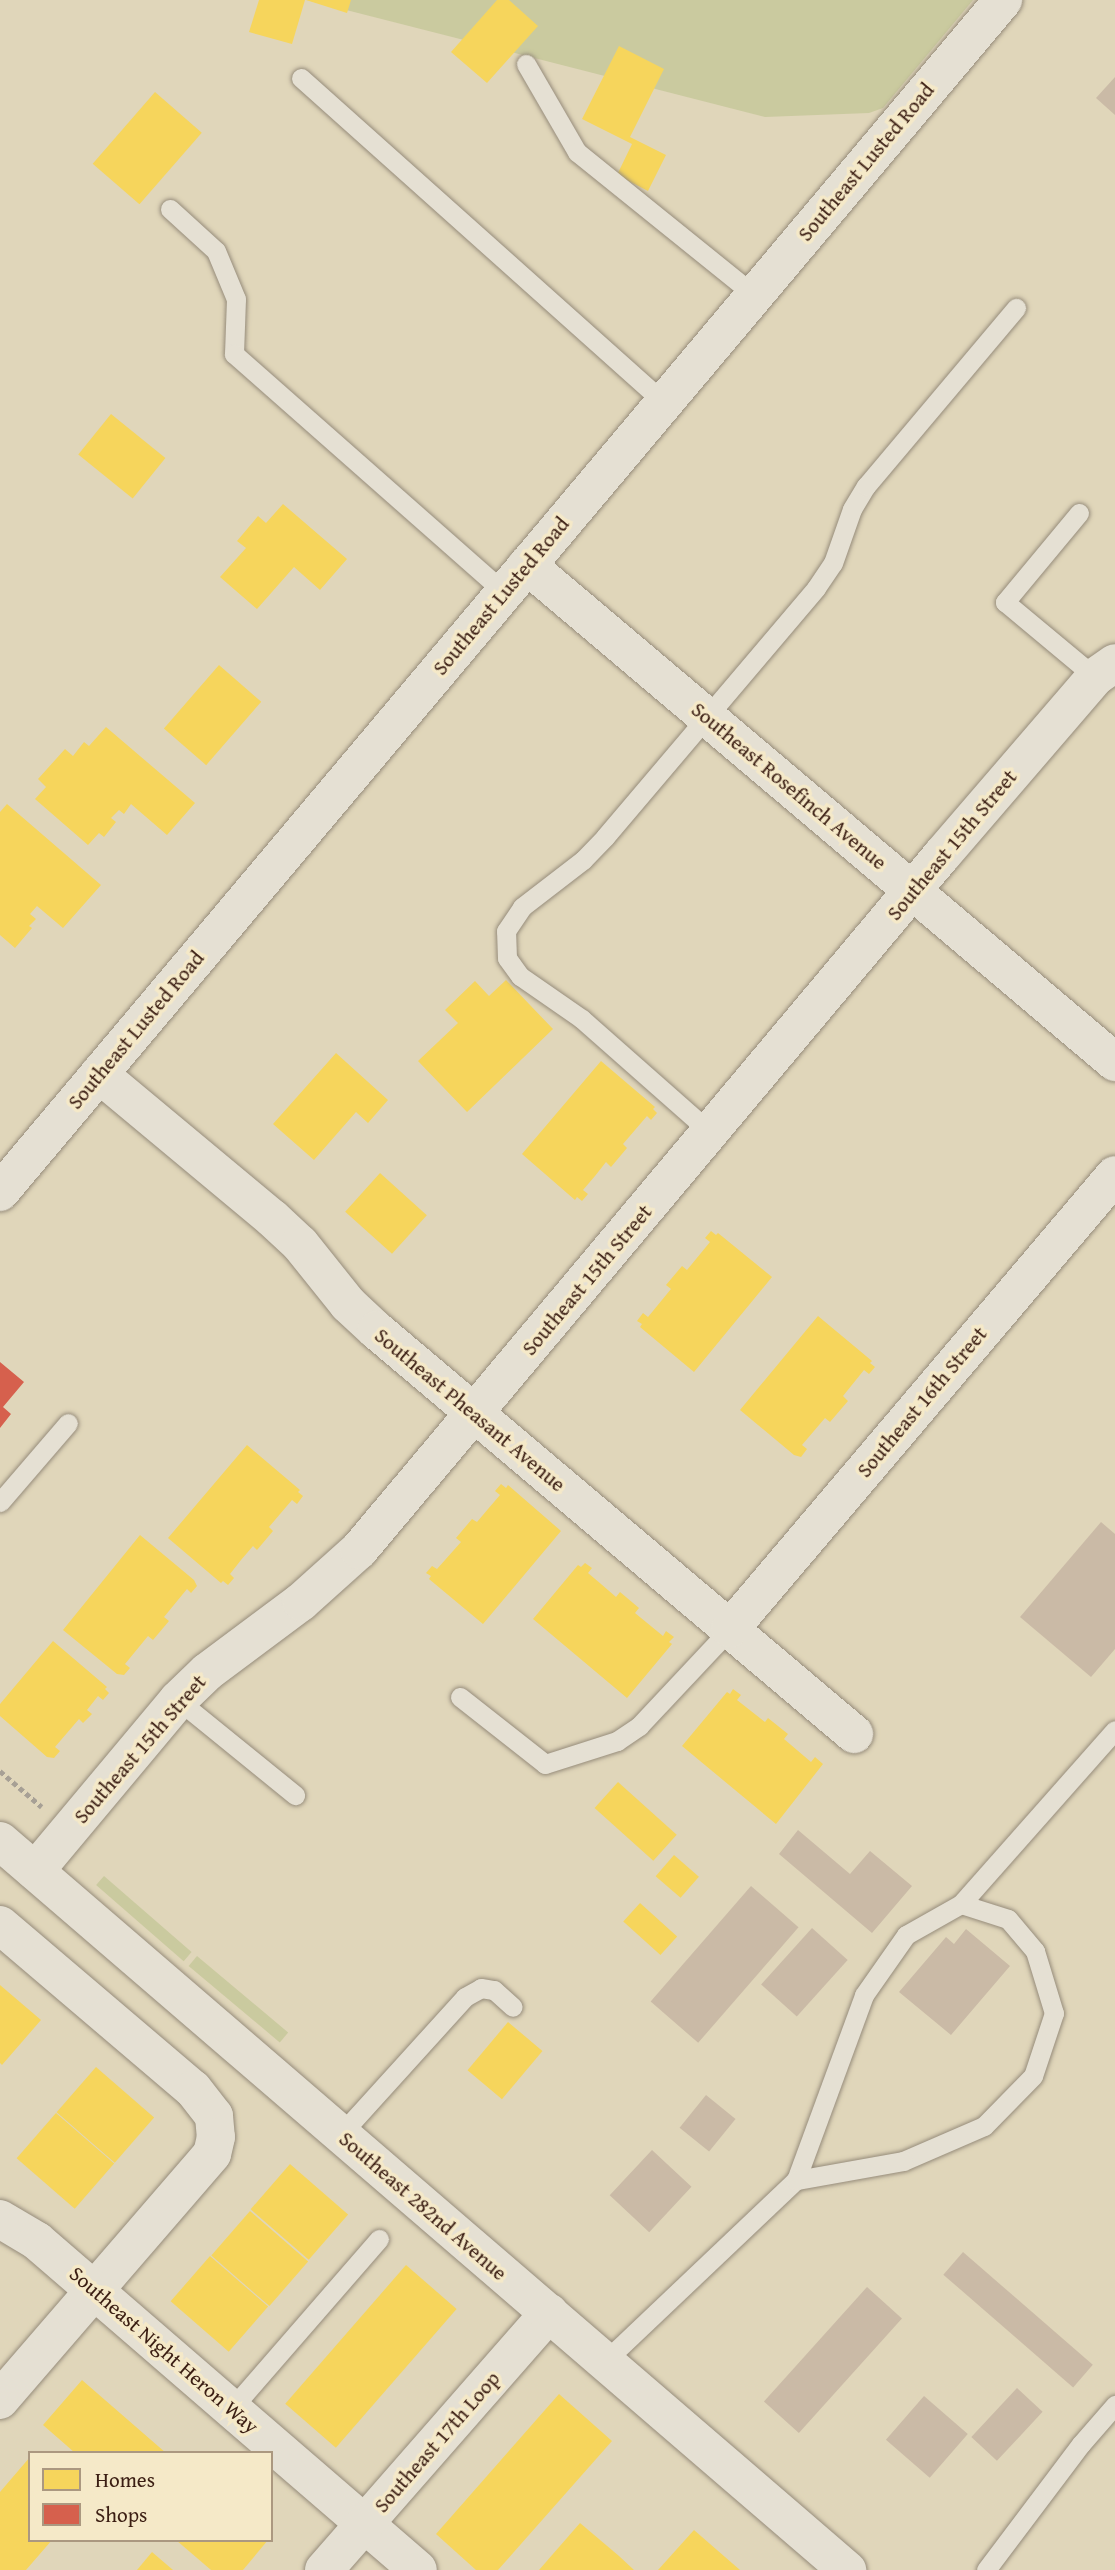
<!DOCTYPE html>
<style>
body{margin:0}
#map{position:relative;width:1115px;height:2570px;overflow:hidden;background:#e0d6ba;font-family:"Gentium Book Plus",serif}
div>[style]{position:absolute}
.green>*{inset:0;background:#caca9f;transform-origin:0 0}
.homes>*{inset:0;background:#f6d55c;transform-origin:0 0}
.shops>*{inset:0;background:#d6604d}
.building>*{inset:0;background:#cabaa6;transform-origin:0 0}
.path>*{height:4.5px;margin-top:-2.25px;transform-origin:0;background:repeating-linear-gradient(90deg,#a7a095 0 5px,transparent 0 8.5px)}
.roads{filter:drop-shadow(0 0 2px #968c7b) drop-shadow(0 0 2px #968c7b)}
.service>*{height:19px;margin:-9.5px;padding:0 9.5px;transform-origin:9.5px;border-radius:9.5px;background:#e5e0d3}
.minor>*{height:38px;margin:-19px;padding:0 19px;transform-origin:19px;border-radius:19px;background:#e5e0d3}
.secondary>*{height:38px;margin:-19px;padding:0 19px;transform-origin:19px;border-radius:19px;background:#e5e0d3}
span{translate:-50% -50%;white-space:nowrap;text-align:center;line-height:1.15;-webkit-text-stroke:7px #f5e9c8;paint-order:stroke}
.street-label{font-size:21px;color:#3b1e13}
.legend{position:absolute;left:28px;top:2451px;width:245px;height:91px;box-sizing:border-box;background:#f5e9c8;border:2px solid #ab9880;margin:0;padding:9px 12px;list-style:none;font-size:21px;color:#3b1e13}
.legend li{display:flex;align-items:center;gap:14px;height:35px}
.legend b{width:35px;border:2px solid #ab9880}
</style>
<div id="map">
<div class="green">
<div style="clip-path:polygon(307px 0,973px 0,883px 108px,869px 113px,765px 117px)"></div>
<div style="left:104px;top:1876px;width:116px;height:12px;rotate:41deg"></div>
<div style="left:197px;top:1956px;width:119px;height:13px;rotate:40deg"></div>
</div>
<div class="homes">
<div style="clip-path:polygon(259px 0,305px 0,292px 44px,249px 32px)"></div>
<div style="clip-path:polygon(306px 0,351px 0,347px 13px)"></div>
<div style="clip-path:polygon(497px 0,509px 0,538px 26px,487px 83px,451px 52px)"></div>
<div style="clip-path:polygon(619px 46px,664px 69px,630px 137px,666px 155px,648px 191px,617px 175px,632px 144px,582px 119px)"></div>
<div style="left:155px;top:92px;width:62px;height:95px;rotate:41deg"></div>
<div style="left:111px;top:414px;width:70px;height:52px;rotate:39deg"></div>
<div style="clip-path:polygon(283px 504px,347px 559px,320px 590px,294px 567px,257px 609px,220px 577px,246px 548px,237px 541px,258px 516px,266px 523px)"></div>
<div style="left:219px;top:665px;width:56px;height:84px;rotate:41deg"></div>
<div style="clip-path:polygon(106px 727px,195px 803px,167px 835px,131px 804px,124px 814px,119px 810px,111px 818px,116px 822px,104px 837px,99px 833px,88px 845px,35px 799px,46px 787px,38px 779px,65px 749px,73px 756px,84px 742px,89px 746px)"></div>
<div style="clip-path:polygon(7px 804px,101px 885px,63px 928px,37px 906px,30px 914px,36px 919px,29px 926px,32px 928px,15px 948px,0 935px,0 812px)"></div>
<div style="clip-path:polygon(506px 980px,553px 1029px,467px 1112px,418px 1061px,458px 1023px,445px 1010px,475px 981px,489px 996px)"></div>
<div style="clip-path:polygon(336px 1053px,388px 1100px,368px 1123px,356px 1112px,314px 1160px,273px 1124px)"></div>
<div style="clip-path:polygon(601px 1061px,655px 1107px,653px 1109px,657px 1113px,651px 1120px,647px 1116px,623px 1144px,627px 1148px,611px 1167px,606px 1162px,595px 1176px,583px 1190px,588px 1194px,582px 1201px,577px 1197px,575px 1200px,522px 1154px)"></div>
<div style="left:380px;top:1173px;width:63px;height:52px;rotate:42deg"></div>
<div style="clip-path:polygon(711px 1231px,716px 1235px,718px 1233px,772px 1277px,694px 1372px,640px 1327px,642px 1324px,637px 1321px,643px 1313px,648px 1317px,671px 1289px,666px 1285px,682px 1266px,687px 1270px,710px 1242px,705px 1238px)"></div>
<div style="clip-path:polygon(818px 1316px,872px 1361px,870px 1363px,875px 1367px,869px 1374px,864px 1370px,843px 1396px,848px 1401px,830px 1422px,825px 1418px,802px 1445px,807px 1449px,801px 1457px,794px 1455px,740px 1410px)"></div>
<div style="clip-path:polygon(247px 1445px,300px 1490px,298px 1492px,303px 1496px,297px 1504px,292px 1500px,269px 1527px,273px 1531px,257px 1550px,253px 1546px,241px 1560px,230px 1574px,234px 1578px,228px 1585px,223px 1581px,221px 1583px,168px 1538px)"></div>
<div style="clip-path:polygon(501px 1484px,506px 1488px,508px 1485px,561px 1531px,483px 1624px,429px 1579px,431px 1576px,426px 1573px,432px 1566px,437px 1569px,461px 1542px,456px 1538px,472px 1519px,477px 1522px,488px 1509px,500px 1495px,495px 1491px)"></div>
<div style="clip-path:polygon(140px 1535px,194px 1580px,197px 1586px,191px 1593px,187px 1589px,164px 1617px,169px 1621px,153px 1640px,148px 1636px,125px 1664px,130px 1668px,124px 1675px,117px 1674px,63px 1630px)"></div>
<div style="clip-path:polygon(585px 1563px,592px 1568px,588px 1573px,601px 1584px,616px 1597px,620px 1592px,639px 1608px,635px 1613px,663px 1636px,666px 1631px,674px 1637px,669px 1642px,672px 1644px,627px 1698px,533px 1619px,578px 1565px,581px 1567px)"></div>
<div style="clip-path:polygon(53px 1641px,107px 1687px,105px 1689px,109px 1693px,103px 1700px,98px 1696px,87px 1710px,92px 1714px,83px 1723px,79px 1719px,55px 1747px,60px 1751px,54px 1758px,47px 1757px,0 1716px,0 1704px)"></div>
<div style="clip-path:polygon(733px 1689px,741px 1695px,737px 1700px,765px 1722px,768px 1718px,788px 1734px,784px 1739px,811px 1762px,815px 1757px,823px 1764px,776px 1824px,682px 1746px,727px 1692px,730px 1694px)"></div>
<div style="left:618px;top:1782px;width:79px;height:35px;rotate:42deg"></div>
<div style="left:674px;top:1855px;width:33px;height:28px;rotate:41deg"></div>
<div style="left:640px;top:1903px;width:50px;height:25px;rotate:42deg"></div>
<div style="clip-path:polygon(0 1985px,41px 2020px,2px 2065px,0 2063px)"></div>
<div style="left:508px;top:2022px;width:45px;height:63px;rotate:40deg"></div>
<div style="left:96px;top:2067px;width:77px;height:60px;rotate:41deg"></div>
<div style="left:56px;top:2113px;width:77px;height:60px;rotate:41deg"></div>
<div style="left:290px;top:2164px;width:77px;height:60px;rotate:41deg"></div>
<div style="left:250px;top:2211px;width:77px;height:59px;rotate:41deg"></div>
<div style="left:210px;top:2256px;width:77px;height:60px;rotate:41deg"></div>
<div style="left:406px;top:2265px;width:67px;height:184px;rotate:41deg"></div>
<div style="clip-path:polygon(82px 2380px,105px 2400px,166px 2453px,75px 2453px,66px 2445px,43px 2425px)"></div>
<div style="clip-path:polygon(559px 2394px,612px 2441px,498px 2570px,476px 2570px,436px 2534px)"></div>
<div style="clip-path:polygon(30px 2457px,30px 2540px,52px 2540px,26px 2570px,0 2570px,0 2492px)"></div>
<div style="clip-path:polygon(580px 2523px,619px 2556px,634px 2570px,539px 2570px)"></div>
<div style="clip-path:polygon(694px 2530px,740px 2570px,658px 2570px)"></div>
<div style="clip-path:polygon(176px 2540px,268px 2540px,243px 2570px,211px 2570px)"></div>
<div style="clip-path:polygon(152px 2552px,173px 2570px,137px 2570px)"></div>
</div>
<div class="shops">
<div style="clip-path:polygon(0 1362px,24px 1382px,3px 1407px,11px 1414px,0 1428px)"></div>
</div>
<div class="building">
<div style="clip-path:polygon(1115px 77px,1115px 115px,1096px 98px)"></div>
<div style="clip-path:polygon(1101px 1522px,1115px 1534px,1115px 1649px,1091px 1677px,1020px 1617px)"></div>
<div style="clip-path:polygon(798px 1830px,850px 1874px,870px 1851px,912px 1886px,872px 1933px,779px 1854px)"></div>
<div style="left:751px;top:1886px;width:63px;height:153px;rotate:41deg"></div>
<div style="left:812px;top:1928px;width:48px;height:76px;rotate:42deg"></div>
<div style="clip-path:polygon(966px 1929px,1010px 1966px,951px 2035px,899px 1992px,946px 1937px,954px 1944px)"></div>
<div style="left:706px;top:2095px;width:38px;height:42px;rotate:39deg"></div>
<div style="left:652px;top:2150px;width:54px;height:62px;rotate:43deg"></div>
<div style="left:963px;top:2252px;width:172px;height:30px;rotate:41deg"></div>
<div style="left:867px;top:2287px;width:47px;height:154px;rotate:42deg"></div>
<div style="left:1017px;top:2388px;width:35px;height:67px;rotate:43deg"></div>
<div style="left:924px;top:2396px;width:58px;height:58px;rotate:41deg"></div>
</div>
<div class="path">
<div style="left:0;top:1771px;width:55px;rotate:40.6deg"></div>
</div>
<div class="roads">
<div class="service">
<div style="left:526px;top:64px;width:102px;rotate:59.9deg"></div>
<div style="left:577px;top:152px;width:228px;rotate:38.9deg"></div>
<div style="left:301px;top:78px;width:486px;rotate:41.8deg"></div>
<div style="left:170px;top:209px;width:62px;rotate:42.4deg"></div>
<div style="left:216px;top:251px;width:52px;rotate:67.4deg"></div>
<div style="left:236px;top:299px;width:55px;rotate:92.1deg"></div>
<div style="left:234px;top:354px;width:360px;rotate:41.4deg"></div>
<div style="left:1079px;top:513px;width:116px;rotate:129.7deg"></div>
<div style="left:1005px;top:602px;width:117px;rotate:39.8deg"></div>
<div style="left:710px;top:1132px;width:171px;rotate:-138.6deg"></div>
<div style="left:582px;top:1019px;width:75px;rotate:-145.3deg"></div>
<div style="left:520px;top:976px;width:22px;rotate:-126deg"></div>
<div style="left:507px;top:958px;width:27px;rotate:-92deg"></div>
<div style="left:506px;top:931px;width:29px;rotate:-56deg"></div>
<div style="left:522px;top:907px;width:77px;rotate:-37.6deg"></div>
<div style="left:583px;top:860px;width:32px;rotate:-46deg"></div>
<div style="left:605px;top:837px;width:326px;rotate:-49.7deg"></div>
<div style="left:816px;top:588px;width:30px;rotate:-56deg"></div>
<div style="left:833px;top:563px;width:57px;rotate:-70.6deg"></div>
<div style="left:852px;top:509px;width:27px;rotate:-59deg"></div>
<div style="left:866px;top:486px;width:233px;rotate:-49.9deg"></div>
<div style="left:0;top:1502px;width:104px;rotate:-49.3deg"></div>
<div style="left:460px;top:1697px;width:108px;rotate:38.2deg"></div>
<div style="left:545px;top:1764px;width:76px;rotate:-17.7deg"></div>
<div style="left:617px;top:1741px;width:27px;rotate:-34deg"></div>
<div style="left:639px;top:1726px;width:133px;rotate:-46.8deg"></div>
<div style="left:178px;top:1700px;width:151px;rotate:39.1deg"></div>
<div style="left:961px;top:1904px;width:232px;rotate:-48.5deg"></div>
<div style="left:340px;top:2135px;width:186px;rotate:-47.8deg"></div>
<div style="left:465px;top:1997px;width:18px;rotate:-29deg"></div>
<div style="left:481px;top:1988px;width:13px;rotate:9deg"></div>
<div style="left:494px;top:1990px;width:25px;rotate:42deg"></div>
<div style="left:604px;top:2362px;width:265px;rotate:-43.5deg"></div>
<div style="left:796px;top:2180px;width:197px;rotate:-69.8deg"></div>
<div style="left:864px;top:1995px;width:73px;rotate:-55deg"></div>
<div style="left:906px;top:1935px;width:63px;rotate:-29.4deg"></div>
<div style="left:961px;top:1904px;width:49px;rotate:17.7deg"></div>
<div style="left:1008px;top:1919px;width:42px;rotate:49.8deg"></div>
<div style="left:1035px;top:1951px;width:65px;rotate:73deg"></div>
<div style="left:1054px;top:2013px;width:66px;rotate:108.4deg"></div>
<div style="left:1033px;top:2076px;width:70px;rotate:134.4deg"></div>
<div style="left:984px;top:2126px;width:88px;rotate:156.6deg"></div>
<div style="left:903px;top:2161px;width:109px;rotate:169.9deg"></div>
<div style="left:232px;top:2408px;width:224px;rotate:-49deg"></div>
<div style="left:986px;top:2570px;width:158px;rotate:-53deg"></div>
<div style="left:1081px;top:2444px;width:52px;rotate:-48.9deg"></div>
</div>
<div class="minor">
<div style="left:527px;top:565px;width:770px;rotate:40.21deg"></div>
<div style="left:99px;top:1074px;width:225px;rotate:39.8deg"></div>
<div style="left:272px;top:1218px;width:38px;rotate:43deg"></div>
<div style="left:300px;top:1244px;width:77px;rotate:51.3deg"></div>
<div style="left:348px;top:1304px;width:38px;rotate:43deg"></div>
<div style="left:376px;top:1330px;width:626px;rotate:40.2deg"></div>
<div style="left:730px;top:1629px;width:595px;rotate:-49.7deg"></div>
<div style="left:35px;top:1871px;width:223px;rotate:-50.1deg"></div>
<div style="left:178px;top:1700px;width:40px;rotate:-44deg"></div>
<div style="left:207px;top:1672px;width:117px;rotate:-36.7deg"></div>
<div style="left:301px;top:1602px;width:78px;rotate:-41.9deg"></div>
<div style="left:359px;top:1550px;width:907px;rotate:-50.01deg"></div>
<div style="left:942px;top:855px;width:235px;rotate:-49.3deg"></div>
<div style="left:1095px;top:677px;width:24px;rotate:-35deg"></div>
<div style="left:0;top:1925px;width:253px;rotate:40.4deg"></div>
<div style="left:193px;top:2089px;width:34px;rotate:52deg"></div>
<div style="left:214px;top:2116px;width:21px;rotate:85deg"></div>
<div style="left:216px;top:2137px;width:17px;rotate:103deg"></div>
<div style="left:212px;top:2154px;width:325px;rotate:130.8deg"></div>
<div style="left:0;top:2219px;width:43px;rotate:30.7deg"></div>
<div style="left:37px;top:2241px;width:503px;rotate:40.81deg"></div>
<div style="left:324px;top:2570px;width:342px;rotate:-48.8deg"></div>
</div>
<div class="secondary">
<div style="left:0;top:1192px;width:1558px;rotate:-49.92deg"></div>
<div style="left:0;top:1841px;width:1118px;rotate:40.72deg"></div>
</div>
</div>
<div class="street-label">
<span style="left:866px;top:162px;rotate:-50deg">Southeast Lusted Road</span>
<span style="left:501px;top:596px;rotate:-50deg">Southeast Lusted Road</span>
<span style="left:789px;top:786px;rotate:40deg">Southeast Rosefinch Avenue</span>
<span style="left:952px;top:845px;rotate:-50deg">Southeast 15th Street</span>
<span style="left:136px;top:1030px;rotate:-50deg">Southeast Lusted Road</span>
<span style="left:587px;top:1280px;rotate:-50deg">Southeast 15th Street</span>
<span style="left:922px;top:1402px;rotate:-50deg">Southeast 16th Street</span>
<span style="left:470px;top:1410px;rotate:40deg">Southeast Pheasant Avenue</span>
<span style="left:140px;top:1749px;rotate:-49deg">Southeast 15th Street</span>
<span style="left:423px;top:2206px;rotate:41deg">Southeast 282nd Avenue</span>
<span style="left:164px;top:2350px;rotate:41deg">Southeast Night Heron Way</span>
<span style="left:437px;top:2442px;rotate:-49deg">Southeast 17th Loop</span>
</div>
<ul class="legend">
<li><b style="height:19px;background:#f6d55c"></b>Homes</li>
<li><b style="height:19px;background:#d6604d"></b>Shops</li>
</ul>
</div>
